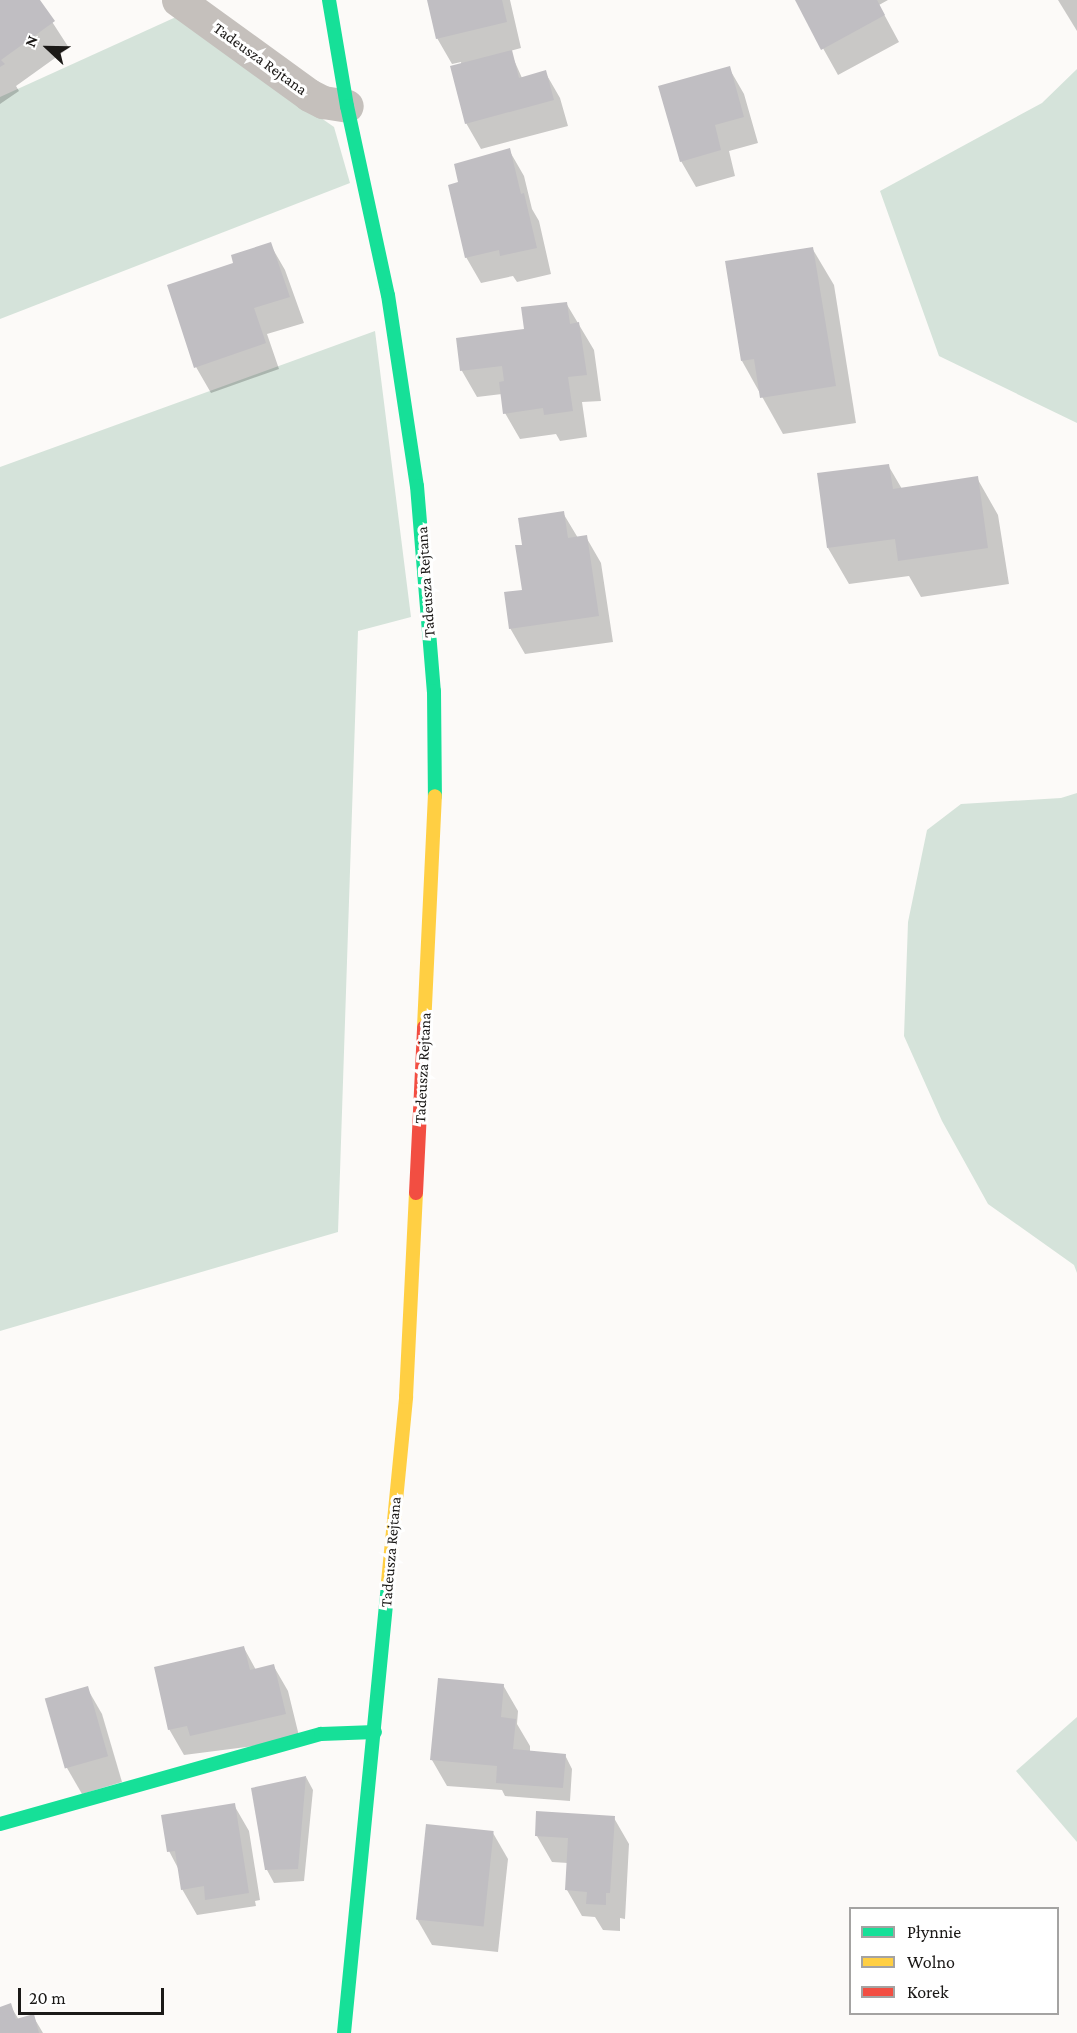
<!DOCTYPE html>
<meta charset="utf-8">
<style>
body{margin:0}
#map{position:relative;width:1077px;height:2033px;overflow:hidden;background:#fcfaf8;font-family:"Crimson Pro",serif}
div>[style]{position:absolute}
.green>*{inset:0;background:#d5e3da}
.shadow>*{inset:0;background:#0003}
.building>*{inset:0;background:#c0bec2;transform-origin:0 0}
.street>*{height:33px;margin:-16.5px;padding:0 16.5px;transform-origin:16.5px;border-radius:16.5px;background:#c5c0bc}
.fast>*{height:14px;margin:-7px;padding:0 7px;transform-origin:7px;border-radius:7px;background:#16e098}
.slow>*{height:14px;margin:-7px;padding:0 7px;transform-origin:7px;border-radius:7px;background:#ffcf43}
.jam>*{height:14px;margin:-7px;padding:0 7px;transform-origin:7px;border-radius:7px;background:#f24e42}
span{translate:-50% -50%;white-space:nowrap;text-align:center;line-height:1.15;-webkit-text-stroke:6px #fff;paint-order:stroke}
.street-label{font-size:16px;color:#1b1917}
.legend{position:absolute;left:849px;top:1907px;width:210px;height:108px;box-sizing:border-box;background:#fff;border:2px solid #a4a3a2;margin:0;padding:8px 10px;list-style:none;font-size:18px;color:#1b1917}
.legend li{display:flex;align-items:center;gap:12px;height:30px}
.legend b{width:30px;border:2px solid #a4a3a2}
.north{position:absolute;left:18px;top:18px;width:60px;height:60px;-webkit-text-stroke:4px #fff;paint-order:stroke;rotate:292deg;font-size:16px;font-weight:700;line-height:24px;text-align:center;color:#1b1917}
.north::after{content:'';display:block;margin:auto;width:21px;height:27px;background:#1b1917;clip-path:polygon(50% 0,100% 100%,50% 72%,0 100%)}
.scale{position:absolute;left:18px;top:1988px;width:146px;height:27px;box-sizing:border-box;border:3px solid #1b1917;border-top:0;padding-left:8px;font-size:18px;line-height:21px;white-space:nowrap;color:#1b1917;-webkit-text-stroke:4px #fff;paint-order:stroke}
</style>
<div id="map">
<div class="green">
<div style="clip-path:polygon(176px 17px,334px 127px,350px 183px,0 319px,0 97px)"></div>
<div style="clip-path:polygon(1077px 69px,1077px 423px,939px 356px,880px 191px,1042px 103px)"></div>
<div style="clip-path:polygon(375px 331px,411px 617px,358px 631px,338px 1232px,0 1331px,0 467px)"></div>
<div style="clip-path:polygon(1077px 793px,1077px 1273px,1074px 1265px,988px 1204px,942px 1121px,904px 1036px,908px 922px,927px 830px,961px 804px,1061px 798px)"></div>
<div style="clip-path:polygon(1077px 1717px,1077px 1842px,1016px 1771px)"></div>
</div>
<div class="shadow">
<div style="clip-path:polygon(0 0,38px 0,69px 48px,16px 86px,19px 91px,0 104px)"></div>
<div style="clip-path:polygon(429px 0,510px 0,521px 48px,510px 51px,522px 78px,545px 72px,560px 98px,568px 126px,481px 149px,466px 123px,461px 62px,452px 64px,437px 38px)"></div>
<div style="clip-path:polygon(796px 0,888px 0,879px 5px,899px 42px,838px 75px)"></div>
<div style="clip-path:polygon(1058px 0,1077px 0,1077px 31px)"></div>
<div style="clip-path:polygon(729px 68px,744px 94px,758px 143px,729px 151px,735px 176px,696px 187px,681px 161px)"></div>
<div style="clip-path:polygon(509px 150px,524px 176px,532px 209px,539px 221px,551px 274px,517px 282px,513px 276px,481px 283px,466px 257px,460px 183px)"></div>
<div style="clip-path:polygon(270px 244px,285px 270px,304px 323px,267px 334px,279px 369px,211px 393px,196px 367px,235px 264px)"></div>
<div style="clip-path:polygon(812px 248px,834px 285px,856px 423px,783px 434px,742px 361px)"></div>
<div style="clip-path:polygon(566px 303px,594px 350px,601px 401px,582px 402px,587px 437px,560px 441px,556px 434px,520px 439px,505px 413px,502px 394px,477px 397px,462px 371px,458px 340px,526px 331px)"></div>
<div style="clip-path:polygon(888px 465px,902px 489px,977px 478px,998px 515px,1009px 584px,921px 597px,909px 576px,849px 584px,828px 548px)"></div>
<div style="clip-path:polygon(563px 513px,578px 538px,586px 537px,601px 563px,613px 642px,525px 654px,510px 628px,524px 591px,523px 546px)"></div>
<div style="clip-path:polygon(244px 1648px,256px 1670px,273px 1665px,288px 1691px,300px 1740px,184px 1755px,169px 1729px)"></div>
<div style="clip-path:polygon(503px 1685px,518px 1711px,517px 1724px,530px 1746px,530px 1753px,565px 1755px,572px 1769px,570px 1801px,505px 1796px,502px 1790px,447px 1786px,432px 1760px)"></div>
<div style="clip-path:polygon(87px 1688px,102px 1714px,122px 1782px,82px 1794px,67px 1768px,47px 1699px)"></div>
<div style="clip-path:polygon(306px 1777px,313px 1790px,304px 1881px,274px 1883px,267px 1870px)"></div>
<div style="clip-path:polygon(234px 1805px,249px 1831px,260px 1900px,255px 1901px,256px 1906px,197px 1915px,182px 1889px,179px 1870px,169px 1851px)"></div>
<div style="clip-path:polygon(614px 1818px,629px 1844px,625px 1919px,620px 1918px,620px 1931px,603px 1930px,595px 1917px,582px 1916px,567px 1890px,568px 1863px,552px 1862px,537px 1836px)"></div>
<div style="clip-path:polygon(493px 1833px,508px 1859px,498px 1952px,432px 1945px,417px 1919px)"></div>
<div style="clip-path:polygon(10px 2005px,19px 2020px,33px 2016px,43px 2033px,0 2033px,0 2008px)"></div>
</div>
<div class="building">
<div style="clip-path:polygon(0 0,40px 0,55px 21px,1px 60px,5px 64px,0 67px)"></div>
<div style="clip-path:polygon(427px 0,502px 0,507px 22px,436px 39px)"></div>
<div style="clip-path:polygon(795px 0,877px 0,885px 15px,821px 50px)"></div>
<div style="clip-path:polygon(512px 50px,519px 78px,546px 70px,554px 100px,465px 124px,450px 66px)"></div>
<div style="clip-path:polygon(730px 66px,744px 117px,715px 125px,721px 150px,680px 162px,658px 86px)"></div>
<div style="clip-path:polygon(510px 148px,521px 194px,524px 193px,537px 248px,500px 256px,499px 250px,465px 258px,448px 185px,458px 182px,454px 164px)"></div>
<div style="clip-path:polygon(271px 242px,290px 297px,254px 308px,266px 343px,194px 368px,167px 285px,233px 263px,231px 255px)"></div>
<div style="clip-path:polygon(813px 247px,836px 386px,760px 398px,754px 359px,741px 361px,725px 261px)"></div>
<div style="clip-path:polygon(567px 302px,570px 324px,579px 322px,587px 375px,568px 377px,573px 411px,544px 415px,543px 408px,503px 414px,499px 382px,504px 381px,502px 366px,460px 371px,456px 338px,524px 329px,521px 307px)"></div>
<div style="clip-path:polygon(889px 464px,893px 489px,978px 476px,988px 548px,898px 561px,895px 539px,827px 548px,817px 473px)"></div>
<div style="clip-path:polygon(564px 511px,568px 538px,587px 535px,599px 616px,509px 629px,504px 592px,522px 590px,515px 545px,522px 545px,518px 518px)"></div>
<div style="clip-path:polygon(244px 1646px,250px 1670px,274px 1664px,286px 1714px,190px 1736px,187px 1726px,168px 1730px,154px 1667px)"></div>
<div style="clip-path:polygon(438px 1678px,504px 1684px,501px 1717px,516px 1719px,513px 1749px,566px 1754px,563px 1788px,496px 1783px,497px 1766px,430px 1760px)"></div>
<div style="left:88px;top:1686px;width:73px;height:45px;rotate:74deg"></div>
<div style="clip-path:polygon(306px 1776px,298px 1869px,265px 1870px,251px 1788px)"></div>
<div style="clip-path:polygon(235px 1803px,249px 1893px,205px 1900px,204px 1886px,181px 1890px,175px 1851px,167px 1852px,161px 1815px)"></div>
<div style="clip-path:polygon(536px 1811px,615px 1816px,610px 1893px,606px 1893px,606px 1905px,586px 1904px,587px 1892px,565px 1890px,568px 1838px,535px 1836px)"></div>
<div style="left:426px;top:1824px;width:68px;height:96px;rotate:6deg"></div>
<div style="clip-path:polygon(11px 2003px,16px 2019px,34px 2014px,39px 2033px,0 2033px,0 2007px)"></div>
</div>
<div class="street">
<div style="left:178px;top:0;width:162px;rotate:35.9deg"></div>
<div style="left:309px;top:95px;width:16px;rotate:27deg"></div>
<div style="left:323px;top:102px;width:24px;rotate:9deg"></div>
</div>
<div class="fast">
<div style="left:329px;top:0;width:108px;rotate:80.4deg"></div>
<div style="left:347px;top:106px;width:193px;rotate:77.8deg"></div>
<div style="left:388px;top:295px;width:193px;rotate:81.4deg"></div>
<div style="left:417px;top:486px;width:206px;rotate:85.3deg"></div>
<div style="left:434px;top:691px;width:105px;rotate:89.5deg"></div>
<div style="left:0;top:1824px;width:333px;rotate:-15.7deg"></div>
<div style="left:321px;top:1734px;width:54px;rotate:-2.1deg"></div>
<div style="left:344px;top:2033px;width:453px;rotate:-84.4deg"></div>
</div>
<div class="slow">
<div style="left:424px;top:1027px;width:231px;rotate:-87.3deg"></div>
<div style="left:388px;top:1582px;width:186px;rotate:-84.4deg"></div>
<div style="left:406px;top:1397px;width:204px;rotate:-87.2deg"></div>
</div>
<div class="jam">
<div style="left:416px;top:1193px;width:166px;rotate:-87.2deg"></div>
</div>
<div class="street-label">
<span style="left:260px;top:59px;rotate:36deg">Tadeusza Rejtana</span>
<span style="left:426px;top:582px;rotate:-94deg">Tadeusza Rejtana</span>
<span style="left:423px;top:1068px;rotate:-87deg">Tadeusza Rejtana</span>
<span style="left:391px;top:1552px;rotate:-85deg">Tadeusza Rejtana</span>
</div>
<ul class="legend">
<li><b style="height:8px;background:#16e098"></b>Płynnie</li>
<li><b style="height:8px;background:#ffcf43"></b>Wolno</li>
<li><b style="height:8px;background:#f24e42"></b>Korek</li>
</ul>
<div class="north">N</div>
<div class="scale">20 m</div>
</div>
